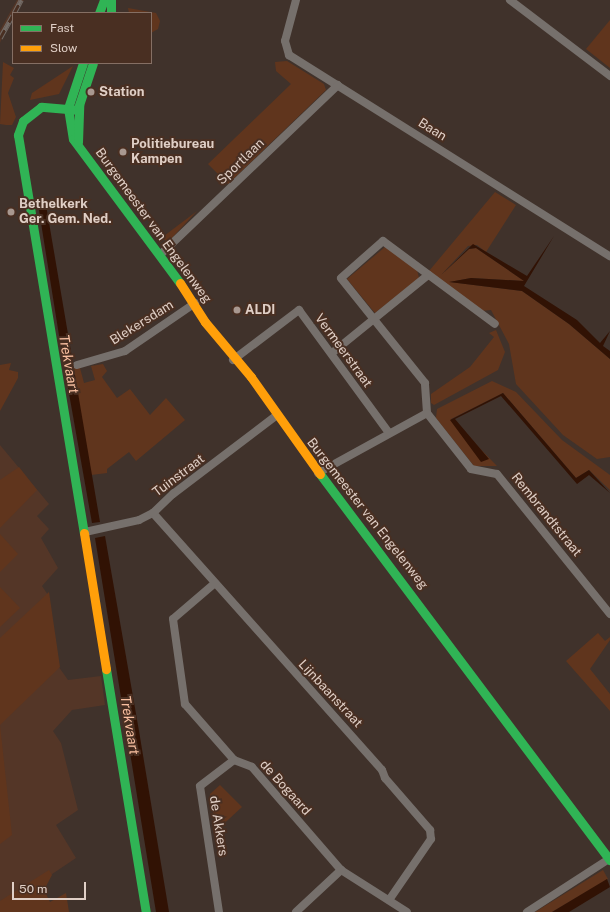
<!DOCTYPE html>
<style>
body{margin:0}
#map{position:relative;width:610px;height:912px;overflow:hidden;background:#40322b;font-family:"Public Sans",sans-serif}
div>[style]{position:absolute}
.built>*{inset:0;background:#543627}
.green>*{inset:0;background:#60351d}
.water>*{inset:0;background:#311204}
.street>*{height:8px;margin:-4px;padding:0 4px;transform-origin:4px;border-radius:4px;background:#76706c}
.fast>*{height:9px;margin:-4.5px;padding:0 4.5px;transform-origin:4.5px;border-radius:4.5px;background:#30b455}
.slow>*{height:9px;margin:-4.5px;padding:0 4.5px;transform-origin:4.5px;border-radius:4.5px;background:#ff9f0a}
.rail>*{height:4.5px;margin-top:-2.25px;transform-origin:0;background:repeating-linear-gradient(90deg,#492f22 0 9px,#736b66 0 18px);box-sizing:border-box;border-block:1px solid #736b66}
.dots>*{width:11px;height:11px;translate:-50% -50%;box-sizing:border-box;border:2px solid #492f22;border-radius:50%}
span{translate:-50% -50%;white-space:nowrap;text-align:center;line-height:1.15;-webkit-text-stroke:4px #492f22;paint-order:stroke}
.poi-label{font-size:13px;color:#e0cfc6;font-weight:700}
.left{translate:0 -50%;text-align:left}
.street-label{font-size:13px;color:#e0cfc6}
.water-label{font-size:14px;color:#f9bfa0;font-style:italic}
.legend{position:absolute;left:12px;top:12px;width:140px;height:52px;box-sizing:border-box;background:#492f22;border:1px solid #856f64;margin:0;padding:5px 7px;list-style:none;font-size:12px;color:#e0cfc6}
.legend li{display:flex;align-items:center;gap:8px;height:20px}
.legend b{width:20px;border:1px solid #856f64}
.scale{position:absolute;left:12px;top:882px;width:74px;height:18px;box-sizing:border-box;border:2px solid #e0cfc6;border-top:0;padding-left:5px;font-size:12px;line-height:14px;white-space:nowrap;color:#e0cfc6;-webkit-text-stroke:3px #492f22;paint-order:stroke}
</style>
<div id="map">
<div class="built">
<div style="clip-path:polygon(17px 0,24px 0,13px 13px,0 43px,0 30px)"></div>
<div style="clip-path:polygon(0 445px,49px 504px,37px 516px,49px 529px,41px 538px,58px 568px,42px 586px,48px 595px,56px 663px,68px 680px,101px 676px,105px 705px,72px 710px,53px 731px,61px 743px,78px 810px,56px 825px,76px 858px,0 909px)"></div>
</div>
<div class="green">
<div style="clip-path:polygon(128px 8px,156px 13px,160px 21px,158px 29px,151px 33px,151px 13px,129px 13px)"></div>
<div style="clip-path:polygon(610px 20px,610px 68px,586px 49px)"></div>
<div style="clip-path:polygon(287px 61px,324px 84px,326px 90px,228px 184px,208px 164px,291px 84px,276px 71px,275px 62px)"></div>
<div style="clip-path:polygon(3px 62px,14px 68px,10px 75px,14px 78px,8px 93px,16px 117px,12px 125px,6px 125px,0 124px)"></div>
<div style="clip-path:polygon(73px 66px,59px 94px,30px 100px,32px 93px)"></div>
<div style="clip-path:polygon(495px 192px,516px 205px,486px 252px,477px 245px,468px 246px,441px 275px,469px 249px,476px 248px,524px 281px,471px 278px,450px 282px,522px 291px,569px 324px,610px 359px,610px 457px,597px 459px,563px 435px,516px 384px,509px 344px,491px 310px,481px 311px,429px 271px)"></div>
<div style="clip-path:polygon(197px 211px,169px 241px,160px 239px)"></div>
<div style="clip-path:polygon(385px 247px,417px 270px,419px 278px,375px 313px,347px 279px)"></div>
<div style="clip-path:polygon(496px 330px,505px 352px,498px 370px,434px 405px,431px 403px,431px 394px,470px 367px,494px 337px,489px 333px)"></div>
<div style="clip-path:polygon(11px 363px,9px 370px,18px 372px,18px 378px,0 411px,0 365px)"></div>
<div style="clip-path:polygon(103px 364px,107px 371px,102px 377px,117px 398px,130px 389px,150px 415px,166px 398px,185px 420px,136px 461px,129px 452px,107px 469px,107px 473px,91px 475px,73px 368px,80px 368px,84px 383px,95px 380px,91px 366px)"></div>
<div style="clip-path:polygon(492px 381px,516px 392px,562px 440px,610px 475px,610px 490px,589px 470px,576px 478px,503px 393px,451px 419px,497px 466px,474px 466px,436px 418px,437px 409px)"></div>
<div style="clip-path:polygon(19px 467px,37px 490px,0 528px,0 480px)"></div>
<div style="clip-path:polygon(0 534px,18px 554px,0 572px)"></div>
<div style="clip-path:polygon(0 587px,20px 608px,0 627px)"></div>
<div style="clip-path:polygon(49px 592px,60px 667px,0 725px,12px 835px,0 844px,0 638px)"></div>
<div style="clip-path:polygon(598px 633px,605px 641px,610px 637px,610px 640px,590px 669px,610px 694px,610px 711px,566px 661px)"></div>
<div style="clip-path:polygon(220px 785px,242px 807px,216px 831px,210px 794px)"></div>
<div style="clip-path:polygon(49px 870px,52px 875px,44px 890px,50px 902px,66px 893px,69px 912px,0 912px,0 901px)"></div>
<div style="clip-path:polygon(603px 870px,608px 879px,552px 912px,535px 912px)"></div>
</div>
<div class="water">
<div style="clip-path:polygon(41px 198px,45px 199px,100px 522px,92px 523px,62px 354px,38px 204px)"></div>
<div style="clip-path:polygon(554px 236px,524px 286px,577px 320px,600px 343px,610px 331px,603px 346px,610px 351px,610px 359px,569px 324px,522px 291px,449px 282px,471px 278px,524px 281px,476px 248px,469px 249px,441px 275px,473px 244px,527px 276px)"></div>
<div style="clip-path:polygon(503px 393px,576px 478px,589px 470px,610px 493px,589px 475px,577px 484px,501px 396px,455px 419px,489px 459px,481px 462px,450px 420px)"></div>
<div style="clip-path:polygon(105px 536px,139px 731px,169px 912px,156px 912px,95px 538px)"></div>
<div style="clip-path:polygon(607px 879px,610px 887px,569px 912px,552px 912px)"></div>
</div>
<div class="street">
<div style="left:296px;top:0;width:42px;rotate:105deg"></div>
<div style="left:285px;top:41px;width:15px;rotate:74deg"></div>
<div style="left:289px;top:55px;width:379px;rotate:32.1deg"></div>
<div style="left:510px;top:0;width:126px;rotate:37.2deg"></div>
<div style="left:160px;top:255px;width:246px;rotate:-43.7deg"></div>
<div style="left:332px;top:353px;width:124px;rotate:-39.1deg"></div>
<div style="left:233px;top:360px;width:83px;rotate:-37.1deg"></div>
<div style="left:299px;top:310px;width:152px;rotate:53.8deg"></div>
<div style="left:77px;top:365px;width:50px;rotate:-16.3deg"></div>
<div style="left:125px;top:351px;width:85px;rotate:-34.4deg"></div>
<div style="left:427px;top:413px;width:30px;rotate:-94deg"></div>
<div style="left:425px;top:383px;width:134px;rotate:-128.7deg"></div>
<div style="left:341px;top:278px;width:56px;rotate:-41.4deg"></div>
<div style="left:383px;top:241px;width:139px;rotate:36.5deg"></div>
<div style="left:427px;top:413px;width:71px;rotate:51.8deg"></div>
<div style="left:471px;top:469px;width:26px;rotate:11deg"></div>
<div style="left:497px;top:474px;width:180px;rotate:51.1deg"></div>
<div style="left:318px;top:473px;width:124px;rotate:-28.8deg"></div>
<div style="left:153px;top:513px;width:344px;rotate:48.3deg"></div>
<div style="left:382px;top:770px;width:9px;rotate:69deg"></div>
<div style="left:385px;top:778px;width:69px;rotate:49.1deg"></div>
<div style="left:430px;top:830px;width:9px;rotate:84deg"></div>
<div style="left:431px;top:839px;width:74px;rotate:124.5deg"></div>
<div style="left:85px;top:532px;width:55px;rotate:-12.5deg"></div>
<div style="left:139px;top:520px;width:16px;rotate:-27deg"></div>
<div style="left:153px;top:513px;width:28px;rotate:-44deg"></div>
<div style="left:173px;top:494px;width:131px;rotate:-37.2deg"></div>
<div style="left:215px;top:583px;width:55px;rotate:139.4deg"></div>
<div style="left:173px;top:619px;width:86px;rotate:82deg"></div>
<div style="left:185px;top:704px;width:74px;rotate:48.8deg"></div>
<div style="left:234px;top:760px;width:19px;rotate:21deg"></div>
<div style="left:252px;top:767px;width:136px;rotate:49.2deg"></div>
<div style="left:341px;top:870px;width:78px;rotate:32.5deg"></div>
<div style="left:219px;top:912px;width:127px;rotate:-98.6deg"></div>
<div style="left:200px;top:786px;width:43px;rotate:-37.4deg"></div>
<div style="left:296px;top:912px;width:62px;rotate:-43deg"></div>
<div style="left:527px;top:912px;width:98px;rotate:-32.9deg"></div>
</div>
<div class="fast">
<div style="left:111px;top:0;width:13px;rotate:90deg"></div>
<div style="left:99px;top:13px;width:14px;rotate:-69deg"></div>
<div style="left:83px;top:63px;width:47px;rotate:108.4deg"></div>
<div style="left:68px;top:108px;width:31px;rotate:81deg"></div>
<div style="left:73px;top:139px;width:179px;rotate:53.4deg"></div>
<div style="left:79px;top:110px;width:38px;rotate:-175deg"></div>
<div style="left:41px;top:107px;width:23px;rotate:142deg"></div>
<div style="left:23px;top:121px;width:15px;rotate:110deg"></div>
<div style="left:18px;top:135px;width:403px;rotate:80.6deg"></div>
<div style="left:78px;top:142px;width:37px;rotate:-88deg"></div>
<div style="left:79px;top:105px;width:44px;rotate:-71.6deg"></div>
<div style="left:320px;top:474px;width:483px;rotate:53.1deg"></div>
<div style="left:106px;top:669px;width:246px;rotate:80.7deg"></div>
</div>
<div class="slow">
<div style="left:180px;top:283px;width:46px;rotate:57.3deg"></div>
<div style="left:205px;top:322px;width:72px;rotate:50.1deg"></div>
<div style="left:251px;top:377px;width:119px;rotate:54.6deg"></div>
<div style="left:84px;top:533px;width:138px;rotate:80.8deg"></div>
</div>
<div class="rail">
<div style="left:14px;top:13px;width:15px;rotate:-62deg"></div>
<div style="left:0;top:38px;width:26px;rotate:-61deg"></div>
</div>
<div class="dots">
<div style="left:91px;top:92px;background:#a89890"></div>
<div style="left:123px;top:152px;background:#a89890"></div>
<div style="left:11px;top:212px;background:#a89890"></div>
<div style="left:237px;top:310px;background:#a89890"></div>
</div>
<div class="poi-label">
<span class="left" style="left:99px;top:92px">Station</span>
<span class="left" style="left:131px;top:152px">Politiebureau<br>Kampen</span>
<span class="left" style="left:19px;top:212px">Bethelkerk<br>Ger. Gem. Ned.</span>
<span class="left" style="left:245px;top:310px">ALDI</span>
</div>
<div class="street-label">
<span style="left:432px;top:130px;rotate:32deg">Baan</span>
<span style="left:241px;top:162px;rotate:-44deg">Sportlaan</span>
<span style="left:153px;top:226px;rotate:54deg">Burgemeester van Engelenweg</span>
<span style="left:142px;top:323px;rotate:-32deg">Blekersdam</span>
<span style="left:343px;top:351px;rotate:54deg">Vermeerstraat</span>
<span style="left:179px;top:476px;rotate:-37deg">Tuinstraat</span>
<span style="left:367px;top:514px;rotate:52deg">Burgemeester van Engelenweg</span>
<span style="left:546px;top:515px;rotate:51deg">Rembrandtstraat</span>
<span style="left:330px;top:694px;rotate:47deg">Lijnbaanstraat</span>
<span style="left:285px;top:788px;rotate:48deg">de Bogaard</span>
<span style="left:218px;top:826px;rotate:81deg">de Akkers</span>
</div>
<div class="water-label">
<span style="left:69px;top:364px;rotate:80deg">Trekvaart</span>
<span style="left:130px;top:725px;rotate:81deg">Trekvaart</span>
</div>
<ul class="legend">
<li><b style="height:5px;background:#30b455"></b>Fast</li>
<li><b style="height:5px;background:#ff9f0a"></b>Slow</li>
</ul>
<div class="scale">50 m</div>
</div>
